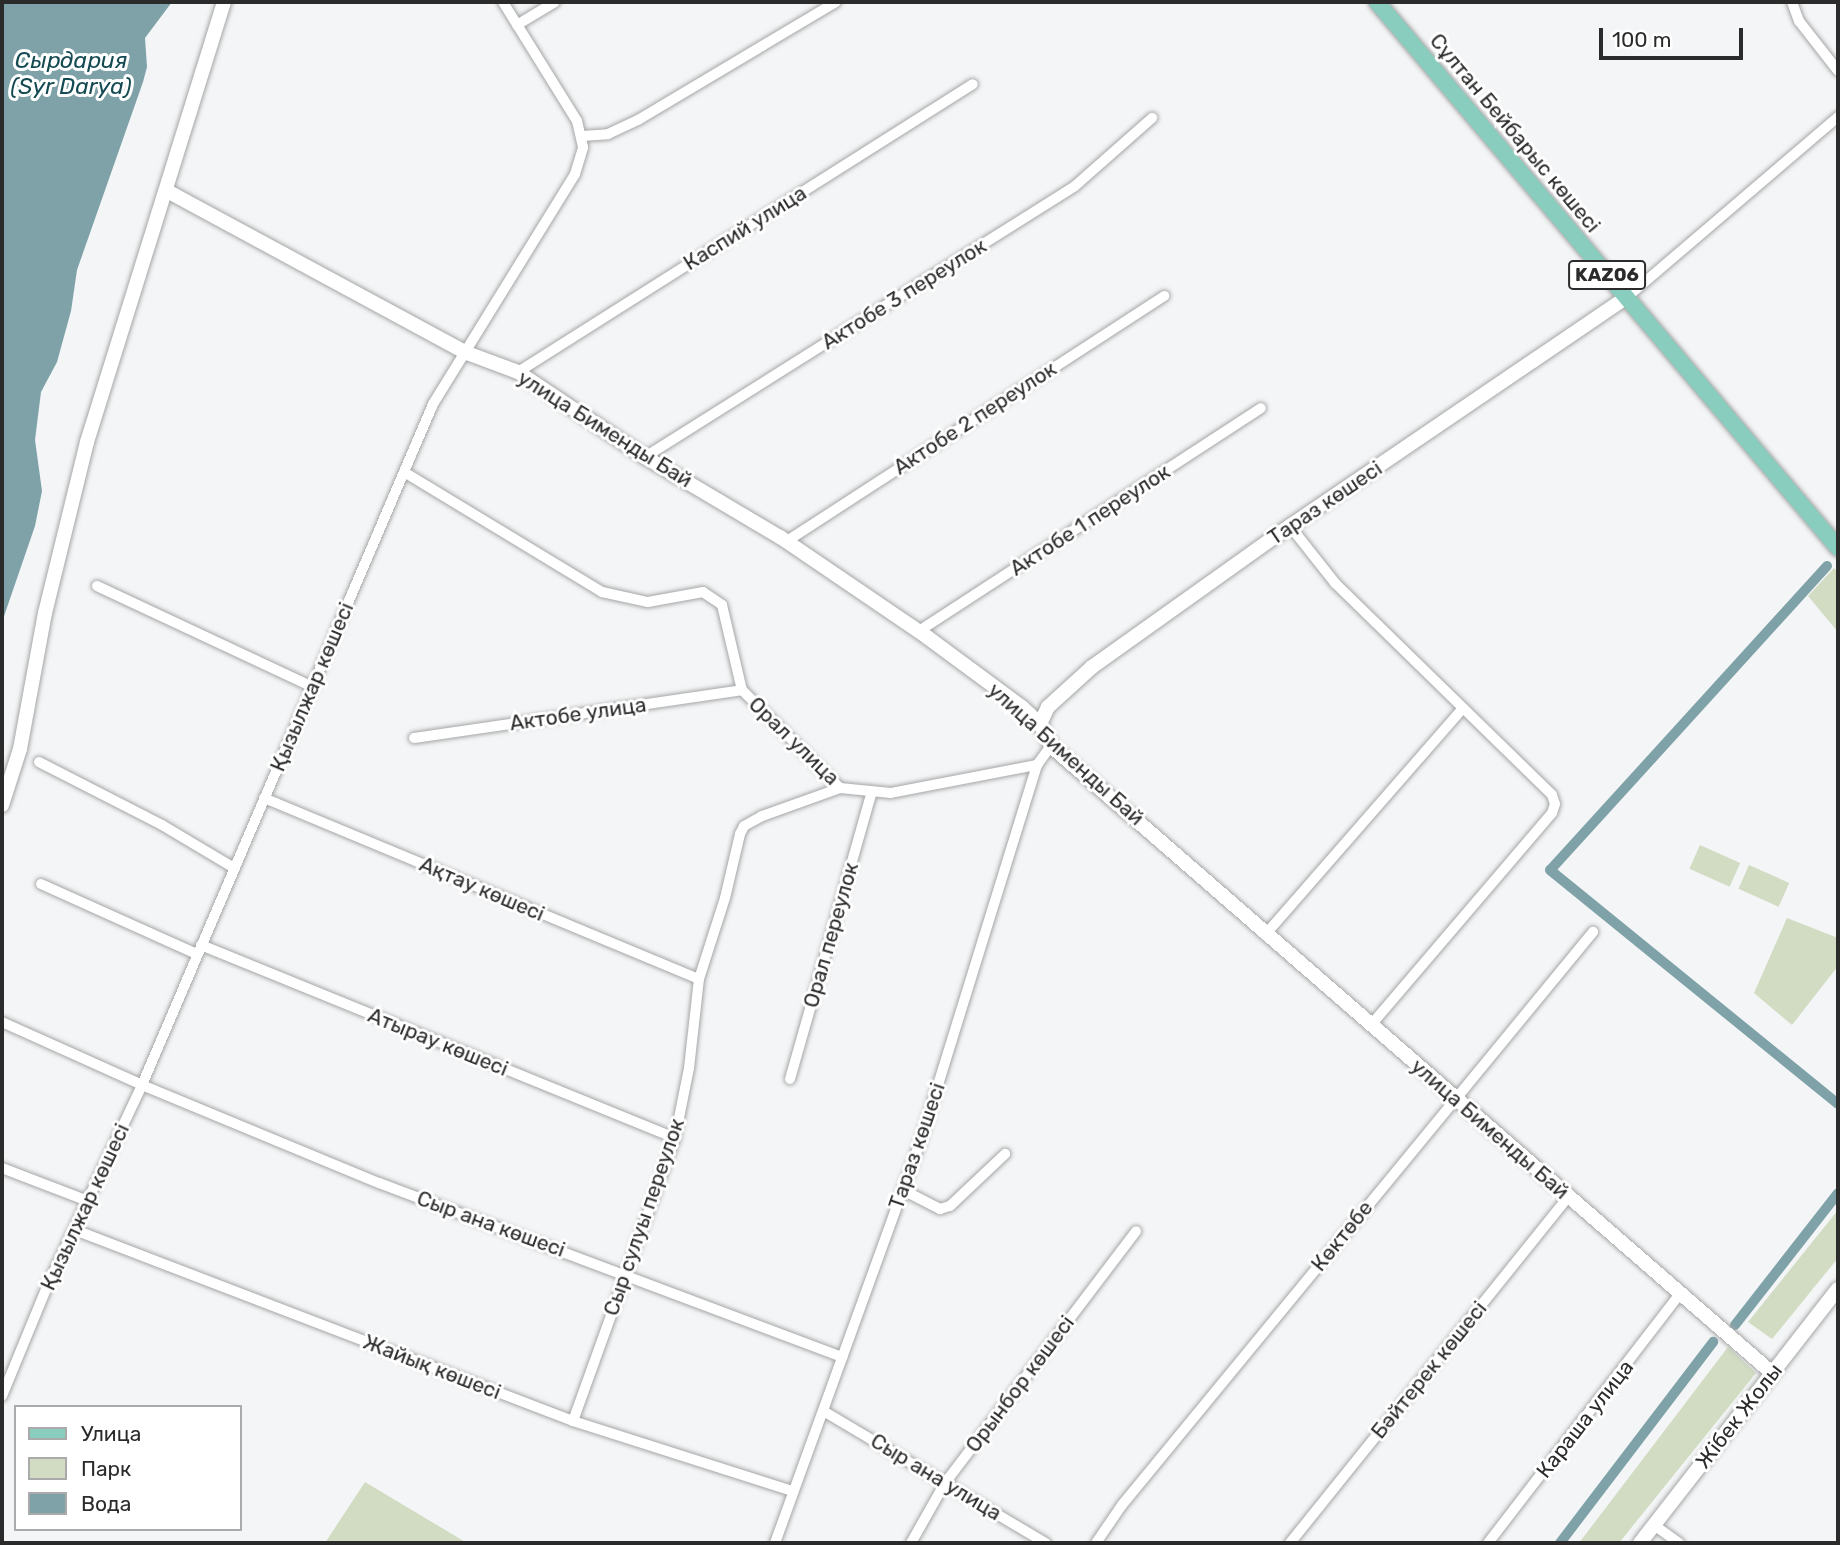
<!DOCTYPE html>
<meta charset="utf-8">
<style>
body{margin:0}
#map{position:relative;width:1840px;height:1545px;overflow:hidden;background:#f4f5f6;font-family:Rubik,sans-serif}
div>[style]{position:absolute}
.green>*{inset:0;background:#d1dcc3;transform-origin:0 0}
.water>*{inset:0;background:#7ea2a8}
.canal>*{height:10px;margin:-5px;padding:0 5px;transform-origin:5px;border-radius:5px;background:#7ea2a8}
.roads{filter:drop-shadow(0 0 2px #a5a6a7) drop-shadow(0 0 2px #a5a6a7)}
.street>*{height:10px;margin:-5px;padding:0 5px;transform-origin:5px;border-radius:5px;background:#fff}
.secondary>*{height:14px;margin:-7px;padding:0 7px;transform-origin:7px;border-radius:7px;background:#fff}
.primary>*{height:16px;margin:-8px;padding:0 8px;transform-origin:8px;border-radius:8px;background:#89cdbe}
span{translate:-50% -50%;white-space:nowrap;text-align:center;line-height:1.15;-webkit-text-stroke:6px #fff;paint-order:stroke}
.shield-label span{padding:2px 5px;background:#fff;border:2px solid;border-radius:5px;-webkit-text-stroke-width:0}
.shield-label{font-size:19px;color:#2b2b2c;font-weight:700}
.street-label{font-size:21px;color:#2b2b2c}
.water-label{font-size:23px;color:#144a52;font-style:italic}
.frame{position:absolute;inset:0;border:4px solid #2b2b2c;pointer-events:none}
.legend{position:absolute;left:14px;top:1405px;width:228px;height:126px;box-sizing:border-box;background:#fff;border:2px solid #aaaaab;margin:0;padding:9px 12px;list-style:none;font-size:21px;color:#2b2b2c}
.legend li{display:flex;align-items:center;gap:14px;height:35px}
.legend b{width:35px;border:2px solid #aaaaab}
.scale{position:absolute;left:1599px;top:28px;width:144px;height:32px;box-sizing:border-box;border:4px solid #2b2b2c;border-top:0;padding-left:9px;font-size:21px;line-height:24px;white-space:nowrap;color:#2b2b2c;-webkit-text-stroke:5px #fff;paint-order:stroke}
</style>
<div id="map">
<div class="green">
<div style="clip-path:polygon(1834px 568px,1838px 573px,1838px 632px,1808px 596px)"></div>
<div style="left:1700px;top:845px;width:44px;height:26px;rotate:24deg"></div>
<div style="left:1749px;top:865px;width:44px;height:26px;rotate:24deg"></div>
<div style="clip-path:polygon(1787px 918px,1838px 938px,1838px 966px,1792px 1025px,1754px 993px)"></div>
<div style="clip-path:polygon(1838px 1210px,1838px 1258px,1772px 1339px,1748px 1322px)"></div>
<div style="clip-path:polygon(1728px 1347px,1756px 1373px,1619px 1543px,1579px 1543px)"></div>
<div style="clip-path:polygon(365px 1482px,467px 1543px,325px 1543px)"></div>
</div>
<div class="water">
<div style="clip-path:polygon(2px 2px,172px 2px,145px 38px,147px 67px,143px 82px,77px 270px,71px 311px,57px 362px,41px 392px,35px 440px,42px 491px,35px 526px,2px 622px)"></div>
</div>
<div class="canal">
<div style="left:1827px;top:566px;width:411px;rotate:132.3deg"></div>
<div style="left:1550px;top:870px;width:371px;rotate:39.1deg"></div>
<div style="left:1735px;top:1325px;width:167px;rotate:-52deg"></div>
<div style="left:1560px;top:1543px;width:253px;rotate:-52.7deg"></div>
</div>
<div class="roads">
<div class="street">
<div style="left:1792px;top:2px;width:20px;rotate:70deg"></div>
<div style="left:1799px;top:21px;width:63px;rotate:52deg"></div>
<div style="left:517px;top:25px;width:44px;rotate:-31.2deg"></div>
<div style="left:582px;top:136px;width:26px;rotate:-4deg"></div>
<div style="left:608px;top:134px;width:33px;rotate:-25deg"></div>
<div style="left:638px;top:120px;width:230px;rotate:-30.8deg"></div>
<div style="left:1626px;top:298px;width:279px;rotate:-40.5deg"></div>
<div style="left:518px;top:372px;width:538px;rotate:-32.33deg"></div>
<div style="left:645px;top:457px;width:508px;rotate:-32.22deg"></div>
<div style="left:1075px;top:186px;width:103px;rotate:-41.4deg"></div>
<div style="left:404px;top:472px;width:232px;rotate:31.2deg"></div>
<div style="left:602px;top:592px;width:47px;rotate:12.3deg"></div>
<div style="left:648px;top:602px;width:56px;rotate:-10.3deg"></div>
<div style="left:703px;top:592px;width:23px;rotate:34deg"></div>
<div style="left:722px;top:605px;width:87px;rotate:76.8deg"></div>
<div style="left:742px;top:690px;width:139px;rotate:45deg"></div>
<div style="left:840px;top:788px;width:51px;rotate:5.6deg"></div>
<div style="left:891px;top:793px;width:149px;rotate:-10.9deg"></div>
<div style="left:1290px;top:526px;width:73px;rotate:51.7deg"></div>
<div style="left:1335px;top:583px;width:303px;rotate:44.3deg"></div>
<div style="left:1552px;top:795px;width:9px;rotate:72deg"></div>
<div style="left:1555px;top:804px;width:9px;rotate:108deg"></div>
<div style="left:1552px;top:813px;width:279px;rotate:130.5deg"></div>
<div style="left:787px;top:541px;width:450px;rotate:-33deg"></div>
<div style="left:97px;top:586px;width:238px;rotate:25.1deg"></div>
<div style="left:919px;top:631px;width:408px;rotate:-33.1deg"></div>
<div style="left:414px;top:738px;width:331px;rotate:-8.3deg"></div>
<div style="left:39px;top:762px;width:138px;rotate:27.1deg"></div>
<div style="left:162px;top:825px;width:84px;rotate:30.8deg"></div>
<div style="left:264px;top:798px;width:471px;rotate:22.6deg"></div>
<div style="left:41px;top:884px;width:171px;rotate:24.2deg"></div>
<div style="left:1265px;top:935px;width:301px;rotate:-48.9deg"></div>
<div style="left:201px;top:945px;width:512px;rotate:22.15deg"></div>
<div style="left:2px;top:1022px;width:154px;rotate:24.2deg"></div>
<div style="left:142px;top:1085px;width:256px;rotate:22.5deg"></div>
<div style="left:379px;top:1183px;width:495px;rotate:20.6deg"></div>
<div style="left:790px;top:1079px;width:299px;rotate:-74.1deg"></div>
<div style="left:2px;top:1168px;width:92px;rotate:21deg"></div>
<div style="left:903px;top:1190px;width:42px;rotate:27.2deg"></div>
<div style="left:940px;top:1209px;width:10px;rotate:-17deg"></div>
<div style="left:950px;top:1206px;width:76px;rotate:-43.4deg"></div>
<div style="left:75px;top:1230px;width:533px;rotate:20.98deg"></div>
<div style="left:573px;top:1421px;width:231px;rotate:17.7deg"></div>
<div style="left:2px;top:1396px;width:123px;rotate:-67.6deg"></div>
<div style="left:49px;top:1282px;width:218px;rotate:-64.7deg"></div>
<div style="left:142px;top:1085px;width:741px;rotate:-66.86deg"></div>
<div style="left:433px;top:404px;width:270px;rotate:-58.3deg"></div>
<div style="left:575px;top:174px;width:28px;rotate:-73deg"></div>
<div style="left:583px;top:147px;width:27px;rotate:-103deg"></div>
<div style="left:577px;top:121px;width:140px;rotate:-121.9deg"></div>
<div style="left:825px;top:1412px;width:257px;rotate:30.7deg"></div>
<div style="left:573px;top:1421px;width:301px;rotate:-70.2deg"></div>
<div style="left:675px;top:1138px;width:71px;rotate:-78.7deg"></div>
<div style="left:689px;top:1068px;width:90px;rotate:-83.6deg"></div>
<div style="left:699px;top:979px;width:85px;rotate:-72.2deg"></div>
<div style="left:725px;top:898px;width:66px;rotate:-76.8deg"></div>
<div style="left:740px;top:834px;width:9px;rotate:-63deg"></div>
<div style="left:744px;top:826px;width:21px;rotate:-29deg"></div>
<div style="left:762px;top:816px;width:83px;rotate:-19.7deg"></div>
<div style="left:1654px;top:1525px;width:31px;rotate:36deg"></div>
<div style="left:775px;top:1543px;width:425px;rotate:-70.1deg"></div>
<div style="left:920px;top:1143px;width:396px;rotate:-72.8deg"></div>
<div style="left:1037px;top:765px;width:24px;rotate:-54deg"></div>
<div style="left:911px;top:1543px;width:69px;rotate:-60.5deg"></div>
<div style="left:945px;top:1483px;width:316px;rotate:-52.8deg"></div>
<div style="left:1096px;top:1543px;width:46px;rotate:-55.6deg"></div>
<div style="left:1122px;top:1505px;width:742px;rotate:-50.58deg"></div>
<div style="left:1290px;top:1543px;width:444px;rotate:-51.2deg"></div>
<div style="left:1488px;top:1543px;width:314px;rotate:-52.4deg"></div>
</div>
<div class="secondary">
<div style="left:167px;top:191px;width:341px;rotate:28.4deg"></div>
<div style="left:467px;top:353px;width:54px;rotate:20.4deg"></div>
<div style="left:518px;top:372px;width:153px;rotate:33.8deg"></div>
<div style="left:645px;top:457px;width:157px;rotate:30.7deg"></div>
<div style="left:780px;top:537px;width:178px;rotate:34.2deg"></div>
<div style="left:927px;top:637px;width:118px;rotate:36.4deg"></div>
<div style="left:1022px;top:707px;width:25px;rotate:43deg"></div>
<div style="left:1040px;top:724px;width:25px;rotate:63deg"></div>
<div style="left:1051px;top:746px;width:955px;rotate:41.01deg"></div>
<div style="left:1040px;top:724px;width:19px;rotate:-65deg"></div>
<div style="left:1048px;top:707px;width:59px;rotate:-42.3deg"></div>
<div style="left:1092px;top:667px;width:243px;rotate:-35.5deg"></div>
<div style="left:1290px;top:526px;width:406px;rotate:-34.2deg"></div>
<div style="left:2px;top:805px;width:59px;rotate:-72.2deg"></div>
<div style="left:20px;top:749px;width:138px;rotate:-79.6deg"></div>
<div style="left:45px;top:613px;width:176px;rotate:-76.2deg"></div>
<div style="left:87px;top:442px;width:461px;rotate:-72.7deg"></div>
<div style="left:1640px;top:1543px;width:322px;rotate:-52.1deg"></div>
</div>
<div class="primary">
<div style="left:1377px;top:2px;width:715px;rotate:49.82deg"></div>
</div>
</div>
<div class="shield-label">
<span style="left:1607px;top:275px">KAZ06</span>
</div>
<div class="street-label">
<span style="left:1515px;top:133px;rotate:50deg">Сұлтан Бейбарыс көшесі</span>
<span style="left:745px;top:228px;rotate:-32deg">Каспий улица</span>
<span style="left:904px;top:294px;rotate:-32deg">Актобе 3 переулок</span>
<span style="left:975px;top:418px;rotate:-33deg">Актобе 2 переулок</span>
<span style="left:605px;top:429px;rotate:32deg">улица Бименды Бай</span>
<span style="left:1325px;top:503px;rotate:-34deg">Тараз көшесі</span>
<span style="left:1090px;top:520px;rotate:-33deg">Актобе 1 переулок</span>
<span style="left:312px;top:687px;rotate:-67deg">Қызылжар көшесі</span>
<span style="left:578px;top:714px;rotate:-8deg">Актобе улица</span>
<span style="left:794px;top:741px;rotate:44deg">Орал улица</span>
<span style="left:1066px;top:754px;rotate:42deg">улица Бименды Бай</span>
<span style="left:482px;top:889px;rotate:23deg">Ақтау көшесі</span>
<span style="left:831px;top:935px;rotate:-74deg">Орал переулок</span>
<span style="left:438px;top:1042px;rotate:22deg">Атырау көшесі</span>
<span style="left:1490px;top:1129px;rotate:41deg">улица Бименды Бай</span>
<span style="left:917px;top:1146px;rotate:-71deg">Тараз көшесі</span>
<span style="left:85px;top:1207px;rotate:-65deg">Қызылжар көшесі</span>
<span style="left:644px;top:1217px;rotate:-71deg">Сыр сулуы переулок</span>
<span style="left:491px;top:1224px;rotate:20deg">Сыр ана көшесі</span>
<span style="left:1342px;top:1236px;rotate:-51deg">Көктөбе</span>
<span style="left:432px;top:1367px;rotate:21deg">Жайық көшесі</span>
<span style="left:1429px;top:1370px;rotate:-51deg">Бәйтерек көшесі</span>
<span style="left:1020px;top:1384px;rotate:-53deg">Орынбор көшесі</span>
<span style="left:1739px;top:1416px;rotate:-52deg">Жібек Жолы</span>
<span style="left:1585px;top:1419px;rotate:-52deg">Караша улица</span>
<span style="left:936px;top:1477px;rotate:31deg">Сыр ана улица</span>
</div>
<div class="water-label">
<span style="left:71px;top:73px">Сырдария<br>(Syr Darya)</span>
</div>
<div class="frame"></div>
<ul class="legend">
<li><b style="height:9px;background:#89cdbe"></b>Улица</li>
<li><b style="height:19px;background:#d1dcc3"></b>Парк</li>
<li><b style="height:19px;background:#7ea2a8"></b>Вода</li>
</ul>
<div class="scale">100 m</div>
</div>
